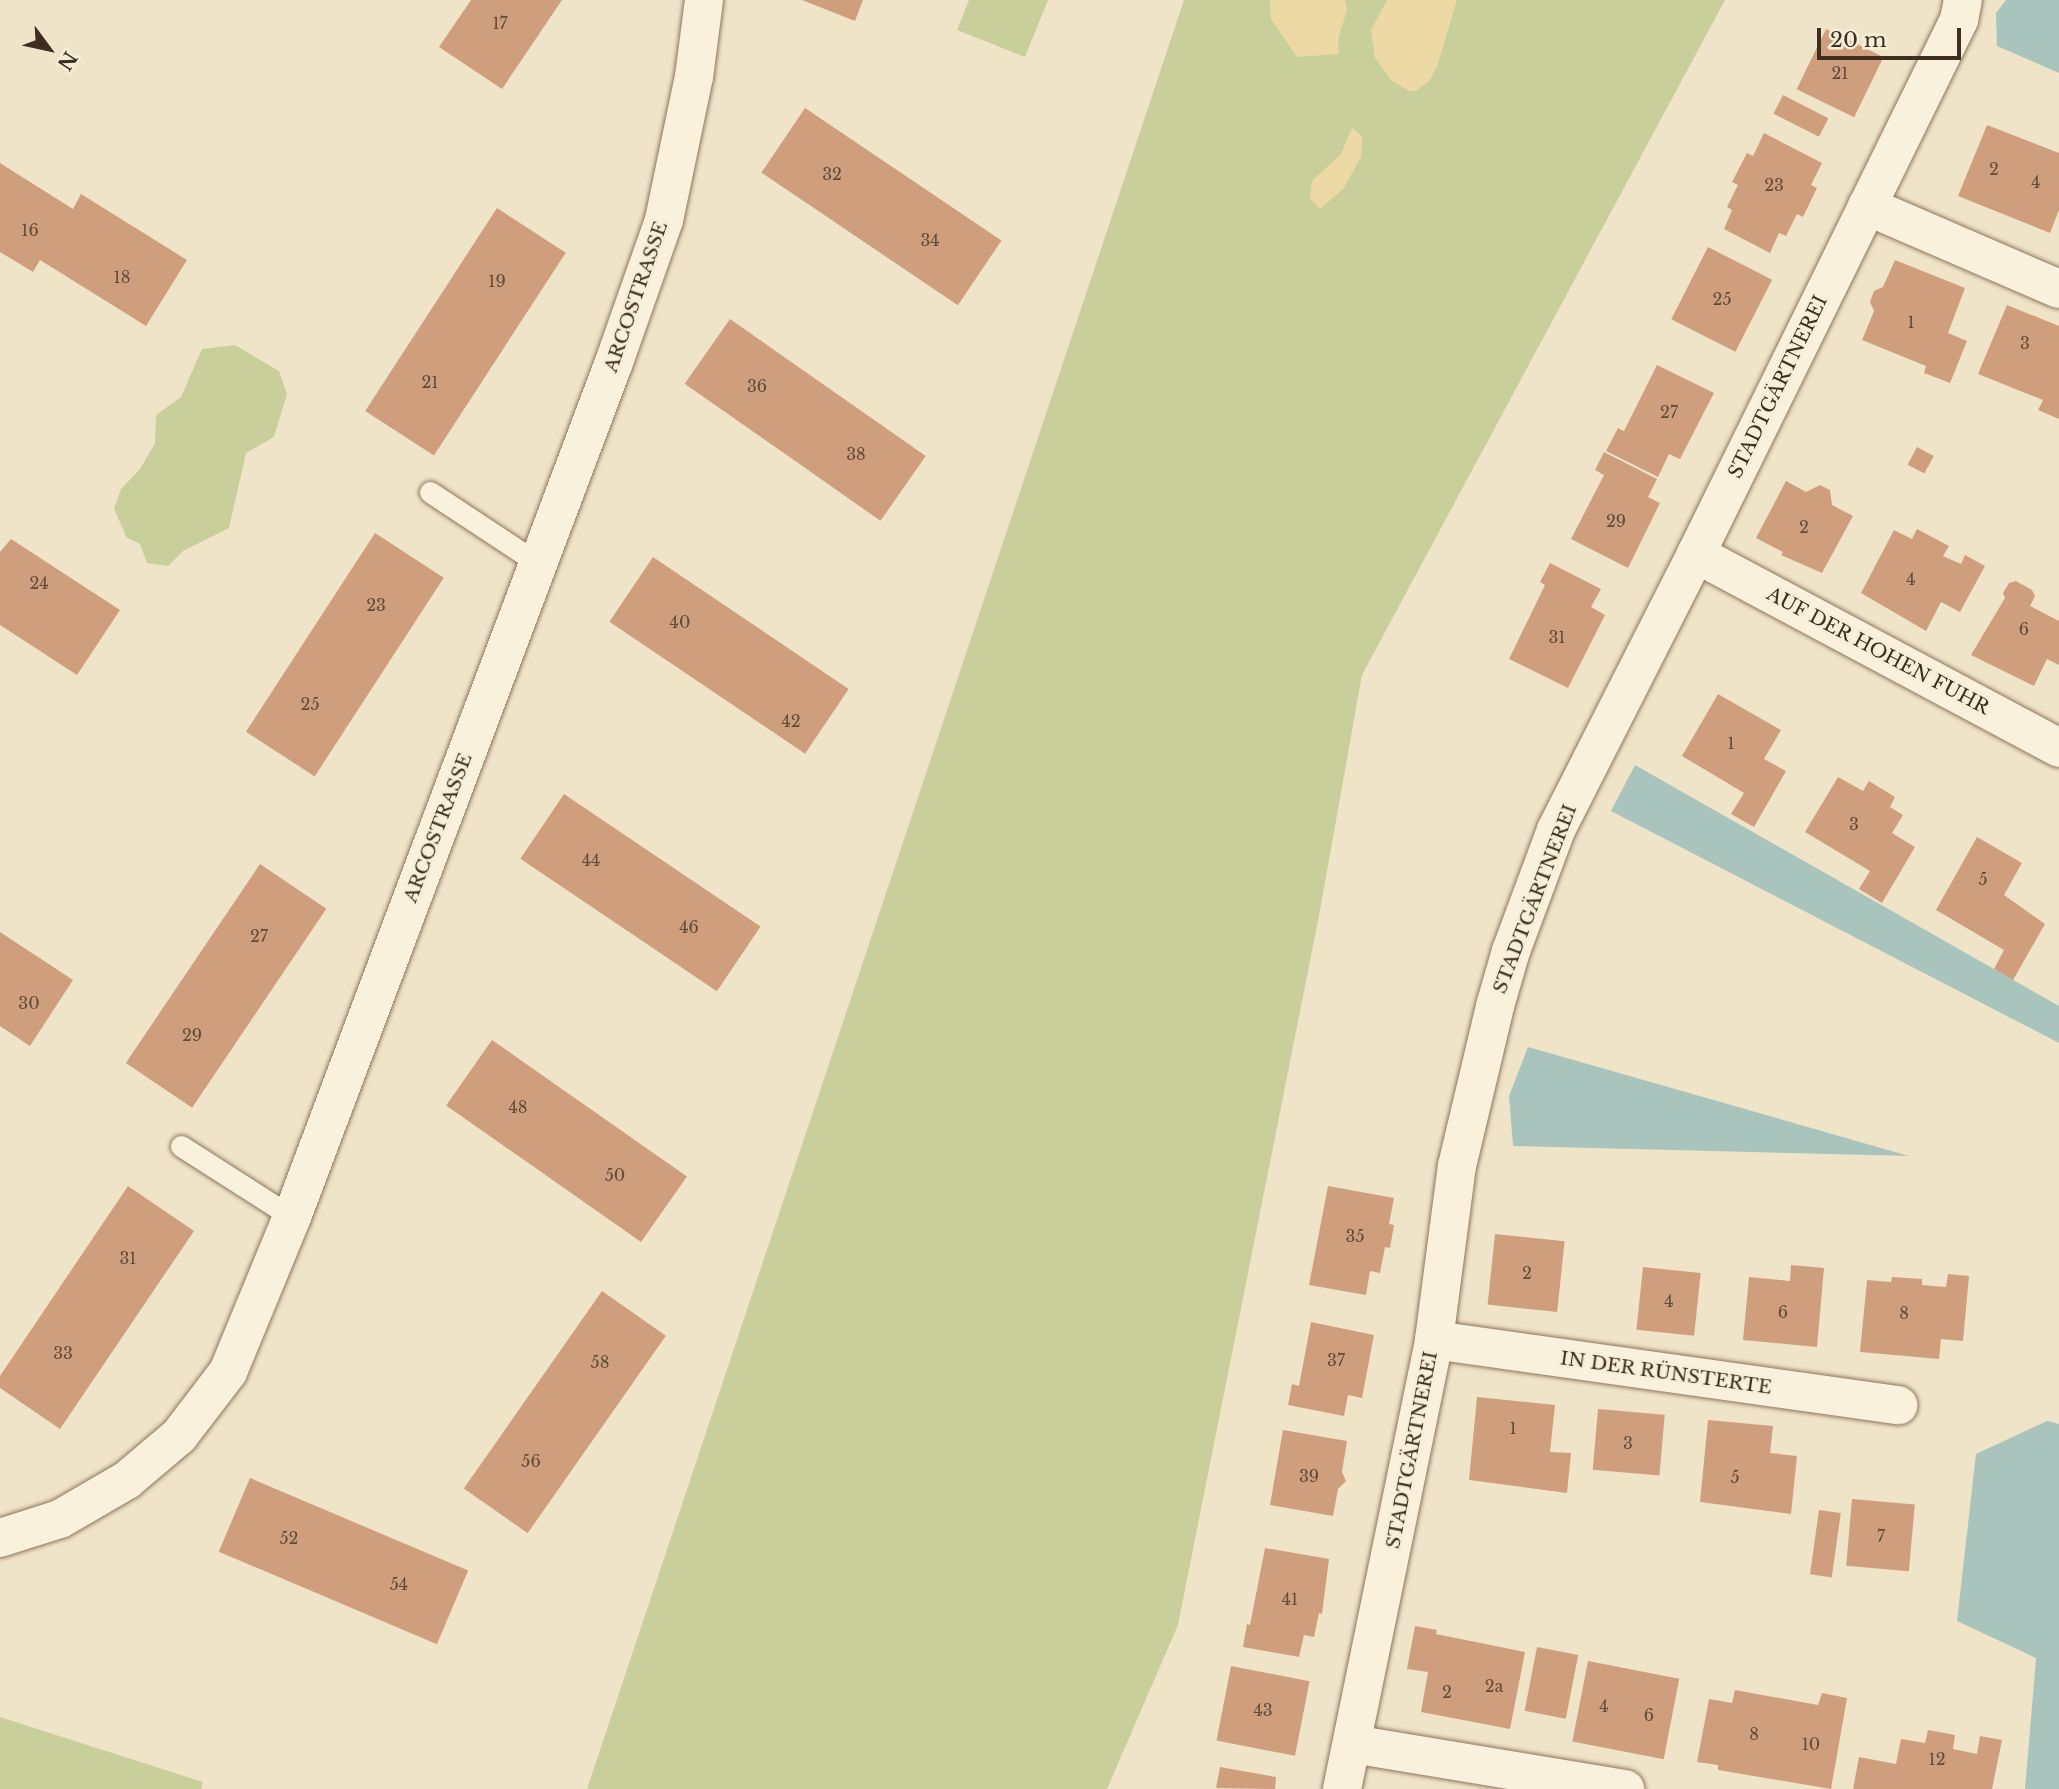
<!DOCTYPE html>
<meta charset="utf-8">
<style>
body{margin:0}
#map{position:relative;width:2059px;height:1789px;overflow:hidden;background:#f0e4c8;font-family:"Libre Baskerville",serif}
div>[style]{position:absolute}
.green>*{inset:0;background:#c9cf9b}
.sand>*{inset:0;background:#ecd9a5}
.water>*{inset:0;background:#a9c4bc}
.building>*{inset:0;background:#cf9f7d;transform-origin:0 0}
.roads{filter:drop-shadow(0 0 2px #8d765c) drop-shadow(0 0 2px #8d765c)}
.lane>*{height:21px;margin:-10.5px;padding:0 10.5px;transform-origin:10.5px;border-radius:10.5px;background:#faf1dc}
.street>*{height:38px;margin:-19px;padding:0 19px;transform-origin:19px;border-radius:19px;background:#faf1dc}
span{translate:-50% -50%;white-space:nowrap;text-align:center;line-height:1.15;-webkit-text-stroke:6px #f7eed8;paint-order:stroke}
.number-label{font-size:16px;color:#624a37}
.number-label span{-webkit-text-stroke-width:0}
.street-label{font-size:19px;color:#3d2e20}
.north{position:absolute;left:14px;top:14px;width:70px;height:70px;-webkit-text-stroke:5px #f7eed8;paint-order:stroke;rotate:123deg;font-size:19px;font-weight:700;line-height:28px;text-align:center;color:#3d2e20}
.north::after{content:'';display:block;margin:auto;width:24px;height:32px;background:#3d2e20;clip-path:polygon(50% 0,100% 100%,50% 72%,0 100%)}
.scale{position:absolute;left:1817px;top:28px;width:144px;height:32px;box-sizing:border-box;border:4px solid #3d2e20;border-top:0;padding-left:9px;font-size:21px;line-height:24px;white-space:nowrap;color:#3d2e20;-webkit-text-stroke:5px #f7eed8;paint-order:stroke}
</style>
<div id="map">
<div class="green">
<div style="clip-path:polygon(969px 0,1048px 0,1025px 57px,957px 30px)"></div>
<div style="clip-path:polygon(1184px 0,1725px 0,1362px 675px,1319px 916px,1178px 1625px,1107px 1789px,587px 1789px)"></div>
<div style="clip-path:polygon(235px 345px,279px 371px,287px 394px,274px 437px,246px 453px,229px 528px,183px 551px,168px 566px,147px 563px,140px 544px,127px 538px,114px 509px,121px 489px,140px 469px,155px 443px,156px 415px,181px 397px,202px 349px)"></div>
<div style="clip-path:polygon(0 1717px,203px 1782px,201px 1789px,0 1789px)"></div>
</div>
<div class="sand">
<div style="clip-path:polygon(1270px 0,1345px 0,1347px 10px,1338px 40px,1339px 54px,1297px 57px,1271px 19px)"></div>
<div style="clip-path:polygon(1387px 0,1457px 0,1437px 67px,1429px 81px,1416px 91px,1409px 91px,1391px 80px,1375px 58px,1371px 30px)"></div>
<div style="clip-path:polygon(1352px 128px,1362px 136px,1361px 157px,1343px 189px,1320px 209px,1310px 198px,1312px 181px,1341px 154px)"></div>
</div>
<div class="water">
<div style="clip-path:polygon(2006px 0,2059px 0,2059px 73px,1997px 46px,1996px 13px)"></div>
<div style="clip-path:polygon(1635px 765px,2059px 1006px,2059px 1043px,1611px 811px)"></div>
<div style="clip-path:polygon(1528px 1047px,1909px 1156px,1513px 1146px,1509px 1096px)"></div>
<div style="clip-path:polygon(2047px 1421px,2059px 1424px,2059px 1789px,2025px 1789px,2036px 1658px,1957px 1621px,1976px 1454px)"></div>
</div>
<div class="building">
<div style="clip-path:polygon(471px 0,562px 0,502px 89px,439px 47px)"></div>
<div style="clip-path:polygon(802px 0,863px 0,855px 21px)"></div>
<div style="left:1826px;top:29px;width:64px;height:67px;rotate:26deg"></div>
<div style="left:1783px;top:95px;width:51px;height:21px;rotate:27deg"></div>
<div style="left:805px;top:108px;width:237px;height:78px;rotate:34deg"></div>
<div style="clip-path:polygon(1987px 125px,2059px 153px,2059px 210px,2050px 233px,1958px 196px)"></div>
<div style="clip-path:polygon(1764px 133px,1822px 163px,1811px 185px,1817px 188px,1803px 217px,1797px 214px,1786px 236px,1779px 233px,1770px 253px,1724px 229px,1732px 210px,1727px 207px,1738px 185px,1732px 182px,1747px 153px,1753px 156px)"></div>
<div style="clip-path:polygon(0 163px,73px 209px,81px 194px,187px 260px,146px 326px,40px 260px,33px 272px,0 252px)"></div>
<div style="left:497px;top:208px;width:82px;height:242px;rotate:33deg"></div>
<div style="left:1708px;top:247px;width:72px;height:81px;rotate:27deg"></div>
<div style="clip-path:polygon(1895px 260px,1965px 288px,1948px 333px,1967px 341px,1950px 383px,1924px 373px,1926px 366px,1862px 340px,1874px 311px,1870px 302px,1874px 291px,1883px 287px)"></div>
<div style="clip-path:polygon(2007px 305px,2059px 326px,2059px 419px,2038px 410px,2043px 400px,1978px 374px)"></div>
<div style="left:730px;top:319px;width:239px;height:79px;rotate:35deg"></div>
<div style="clip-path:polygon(1657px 365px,1714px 393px,1680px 459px,1669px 454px,1658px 477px,1606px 451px,1618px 428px,1624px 431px)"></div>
<div style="left:1917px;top:447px;width:19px;height:20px;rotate:28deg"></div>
<div style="clip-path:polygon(1604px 452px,1657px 479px,1648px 497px,1660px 503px,1628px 568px,1571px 539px,1604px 475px,1595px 470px)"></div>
<div style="clip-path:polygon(1786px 481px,1806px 492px,1820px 485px,1830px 490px,1832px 505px,1853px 516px,1822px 573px,1781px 555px,1783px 552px,1756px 538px)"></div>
<div style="clip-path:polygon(1917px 529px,1949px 546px,1943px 556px,1961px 564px,1965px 555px,1985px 566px,1960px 612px,1941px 602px,1926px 631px,1861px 593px,1894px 530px,1912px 539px)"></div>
<div style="left:375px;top:533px;width:82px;height:237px;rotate:33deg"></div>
<div style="clip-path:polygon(11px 539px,120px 610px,77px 675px,0 625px,0 552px)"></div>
<div style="left:653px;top:557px;width:236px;height:78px;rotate:34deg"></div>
<div style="clip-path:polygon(1550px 563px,1601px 589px,1591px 607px,1605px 615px,1568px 688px,1509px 659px,1545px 585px,1540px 582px)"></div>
<div style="clip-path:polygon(2016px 581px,2032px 590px,2035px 596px,2030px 606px,2059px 621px,2059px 665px,2047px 659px,2034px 686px,1971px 655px,2005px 598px,2003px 593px,2009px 583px)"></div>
<div style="clip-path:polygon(1718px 694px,1781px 730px,1764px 759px,1786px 771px,1754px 827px,1731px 814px,1744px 793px,1682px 756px)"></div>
<div style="clip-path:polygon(1838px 777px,1863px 791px,1869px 781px,1895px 797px,1890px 807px,1903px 815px,1892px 833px,1915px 847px,1882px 903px,1859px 889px,1870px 871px,1805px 832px)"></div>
<div style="left:564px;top:794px;width:237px;height:78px;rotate:34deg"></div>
<div style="clip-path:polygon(1977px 837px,2022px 863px,2004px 895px,2045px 924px,2013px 980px,1994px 969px,2004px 950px,1936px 910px)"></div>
<div style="left:260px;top:864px;width:80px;height:240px;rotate:34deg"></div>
<div style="clip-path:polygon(0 932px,73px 980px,30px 1046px,0 1026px)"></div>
<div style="left:492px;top:1040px;width:238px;height:80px;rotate:35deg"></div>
<div style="clip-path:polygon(128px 1186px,194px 1231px,60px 1429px,0 1388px,0 1376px)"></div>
<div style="clip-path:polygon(1328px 1186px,1394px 1198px,1389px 1224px,1394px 1225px,1390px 1248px,1385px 1247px,1380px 1273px,1370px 1271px,1366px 1295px,1309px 1285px)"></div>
<div style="left:1495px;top:1234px;width:70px;height:71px;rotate:6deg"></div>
<div style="clip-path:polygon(1791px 1265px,1824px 1268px,1817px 1347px,1743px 1340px,1749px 1277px,1790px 1281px)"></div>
<div style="left:1643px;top:1267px;width:58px;height:63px;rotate:6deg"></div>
<div style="clip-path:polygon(1948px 1274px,1969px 1276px,1963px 1341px,1941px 1339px,1939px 1359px,1860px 1352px,1867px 1280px,1891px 1282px,1892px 1277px,1922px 1279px,1922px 1285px,1946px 1287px)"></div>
<div style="left:602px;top:1291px;width:78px;height:241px;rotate:35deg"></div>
<div style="clip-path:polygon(1311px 1322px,1374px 1335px,1362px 1398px,1348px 1395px,1344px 1416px,1288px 1405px,1292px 1384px,1299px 1386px)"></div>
<div style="clip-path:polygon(1477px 1397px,1555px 1405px,1550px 1452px,1571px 1453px,1567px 1493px,1469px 1480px)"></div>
<div style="left:1598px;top:1409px;width:67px;height:61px;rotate:5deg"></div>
<div style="clip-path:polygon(1708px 1420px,1773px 1426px,1770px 1453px,1797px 1456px,1791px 1514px,1700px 1502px)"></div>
<div style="clip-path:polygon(1283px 1430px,1347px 1441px,1342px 1472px,1346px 1481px,1338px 1489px,1333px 1516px,1270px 1505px)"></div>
<div style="left:250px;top:1478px;width:237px;height:80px;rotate:23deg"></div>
<div style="left:1852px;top:1499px;width:63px;height:67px;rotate:5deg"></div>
<div style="left:1819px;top:1510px;width:22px;height:65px;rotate:8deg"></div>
<div style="clip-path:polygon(1265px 1548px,1329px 1559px,1322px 1614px,1319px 1613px,1314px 1637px,1304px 1635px,1299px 1657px,1243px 1647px,1247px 1624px,1250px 1625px)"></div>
<div style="clip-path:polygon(1415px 1626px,1437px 1630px,1436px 1634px,1525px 1652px,1510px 1729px,1421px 1712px,1428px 1672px,1407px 1669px)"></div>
<div style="left:1537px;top:1647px;width:42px;height:65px;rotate:11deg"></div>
<div style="left:1588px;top:1661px;width:93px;height:82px;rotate:11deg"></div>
<div style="left:1231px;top:1666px;width:80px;height:76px;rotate:11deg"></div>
<div style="clip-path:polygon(1735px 1690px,1818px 1705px,1822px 1693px,1847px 1698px,1831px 1789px,1718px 1770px,1718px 1765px,1697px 1762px,1709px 1699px,1732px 1703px)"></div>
<div style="clip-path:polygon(1928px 1730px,1955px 1735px,1953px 1749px,1977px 1754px,1980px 1736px,2002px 1740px,1992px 1789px,1853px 1789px,1859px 1757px,1896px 1764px,1901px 1739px,1925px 1743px)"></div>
<div style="clip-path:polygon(1220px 1767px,1276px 1777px,1275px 1789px,1216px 1788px)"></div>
</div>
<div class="roads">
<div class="lane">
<div style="left:430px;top:492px;width:131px;rotate:33.4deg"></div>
<div style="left:181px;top:1146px;width:132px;rotate:32.6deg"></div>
</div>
<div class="street">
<div style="left:1867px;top:206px;width:209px;rotate:23.4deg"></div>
<div style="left:1696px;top:554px;width:412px;rotate:28.1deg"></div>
<div style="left:1434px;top:1340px;width:469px;rotate:8deg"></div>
<div style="left:0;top:1538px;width:63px;rotate:-17.6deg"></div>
<div style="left:60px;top:1519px;width:78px;rotate:-30.2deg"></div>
<div style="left:127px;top:1480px;width:68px;rotate:-40.2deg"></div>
<div style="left:179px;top:1436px;width:81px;rotate:-52.6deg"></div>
<div style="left:228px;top:1372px;width:168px;rotate:-67.6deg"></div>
<div style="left:292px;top:1217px;width:910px;rotate:-69.36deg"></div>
<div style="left:613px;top:365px;width:154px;rotate:-70.6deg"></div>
<div style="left:664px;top:220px;width:146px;rotate:-78.2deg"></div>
<div style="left:694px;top:77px;width:78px;rotate:-82.6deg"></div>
<div style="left:1353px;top:1744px;width:276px;rotate:9.4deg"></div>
<div style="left:1342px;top:1789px;width:458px;rotate:-78.4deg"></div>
<div style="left:1434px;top:1340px;width:176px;rotate:-82.5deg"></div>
<div style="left:1457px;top:1166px;width:164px;rotate:-76.6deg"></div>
<div style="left:1495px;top:1006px;width:57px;rotate:-73.8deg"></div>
<div style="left:1511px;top:951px;width:129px;rotate:-69.6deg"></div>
<div style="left:1556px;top:830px;width:309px;rotate:-63.1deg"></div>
<div style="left:1696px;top:554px;width:595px;rotate:-63.78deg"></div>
<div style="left:1959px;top:20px;width:20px;rotate:-79deg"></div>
</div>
</div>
<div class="number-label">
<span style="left:500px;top:23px">17</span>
<span style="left:1840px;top:73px">21</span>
<span style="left:1994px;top:169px">2</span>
<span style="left:832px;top:174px">32</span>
<span style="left:2036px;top:182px">4</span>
<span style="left:1774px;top:185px">23</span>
<span style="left:30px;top:230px">16</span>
<span style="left:930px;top:240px">34</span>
<span style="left:122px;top:277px">18</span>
<span style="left:497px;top:281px">19</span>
<span style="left:1722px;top:299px">25</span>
<span style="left:1911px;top:322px">1</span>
<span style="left:2025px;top:343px">3</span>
<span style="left:430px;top:382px">21</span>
<span style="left:757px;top:386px">36</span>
<span style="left:1669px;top:412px">27</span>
<span style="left:856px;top:454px">38</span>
<span style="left:1616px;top:521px">29</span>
<span style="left:1804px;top:527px">2</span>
<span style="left:1911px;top:579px">4</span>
<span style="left:39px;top:583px">24</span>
<span style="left:376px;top:605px">23</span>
<span style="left:680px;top:622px">40</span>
<span style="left:2024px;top:629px">6</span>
<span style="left:1557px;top:637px">31</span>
<span style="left:310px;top:704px">25</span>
<span style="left:791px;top:721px">42</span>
<span style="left:1731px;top:743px">1</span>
<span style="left:1854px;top:824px">3</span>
<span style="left:591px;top:860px">44</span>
<span style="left:1983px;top:879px">5</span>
<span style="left:689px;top:927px">46</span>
<span style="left:259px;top:936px">27</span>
<span style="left:29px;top:1003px">30</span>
<span style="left:192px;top:1035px">29</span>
<span style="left:518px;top:1107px">48</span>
<span style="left:615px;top:1175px">50</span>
<span style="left:1355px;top:1236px">35</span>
<span style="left:128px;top:1258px">31</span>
<span style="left:1527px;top:1273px">2</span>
<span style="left:1669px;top:1301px">4</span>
<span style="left:1783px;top:1312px">6</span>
<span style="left:1904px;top:1313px">8</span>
<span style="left:63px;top:1353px">33</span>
<span style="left:1336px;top:1360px">37</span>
<span style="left:600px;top:1362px">58</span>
<span style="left:1513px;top:1428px">1</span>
<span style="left:1628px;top:1443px">3</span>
<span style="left:531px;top:1461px">56</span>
<span style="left:1309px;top:1476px">39</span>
<span style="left:1735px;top:1477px">5</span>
<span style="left:1881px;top:1536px">7</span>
<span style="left:289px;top:1538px">52</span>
<span style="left:399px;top:1584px">54</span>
<span style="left:1290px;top:1599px">41</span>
<span style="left:1494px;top:1686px">2a</span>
<span style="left:1447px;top:1692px">2</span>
<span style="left:1604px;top:1706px">4</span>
<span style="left:1263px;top:1710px">43</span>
<span style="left:1649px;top:1715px">6</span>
<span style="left:1754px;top:1734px">8</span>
<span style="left:1811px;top:1744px">10</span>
<span style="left:1937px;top:1759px">12</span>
</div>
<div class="street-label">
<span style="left:636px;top:297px;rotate:-71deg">ARCOSTRASSE</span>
<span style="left:1778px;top:387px;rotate:-64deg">STADTGÄRTNEREI</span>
<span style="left:1878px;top:651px;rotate:28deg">AUF DER HOHEN FUHR</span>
<span style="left:438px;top:828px;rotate:-69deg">ARCOSTRASSE</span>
<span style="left:1535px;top:899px;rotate:-69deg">STADTGÄRTNEREI</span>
<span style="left:1666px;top:1373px;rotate:8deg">IN DER RÜNSTERTE</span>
<span style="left:1412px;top:1450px;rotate:-79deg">STADTGÄRTNEREI</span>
</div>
<div class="north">N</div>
<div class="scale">20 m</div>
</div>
